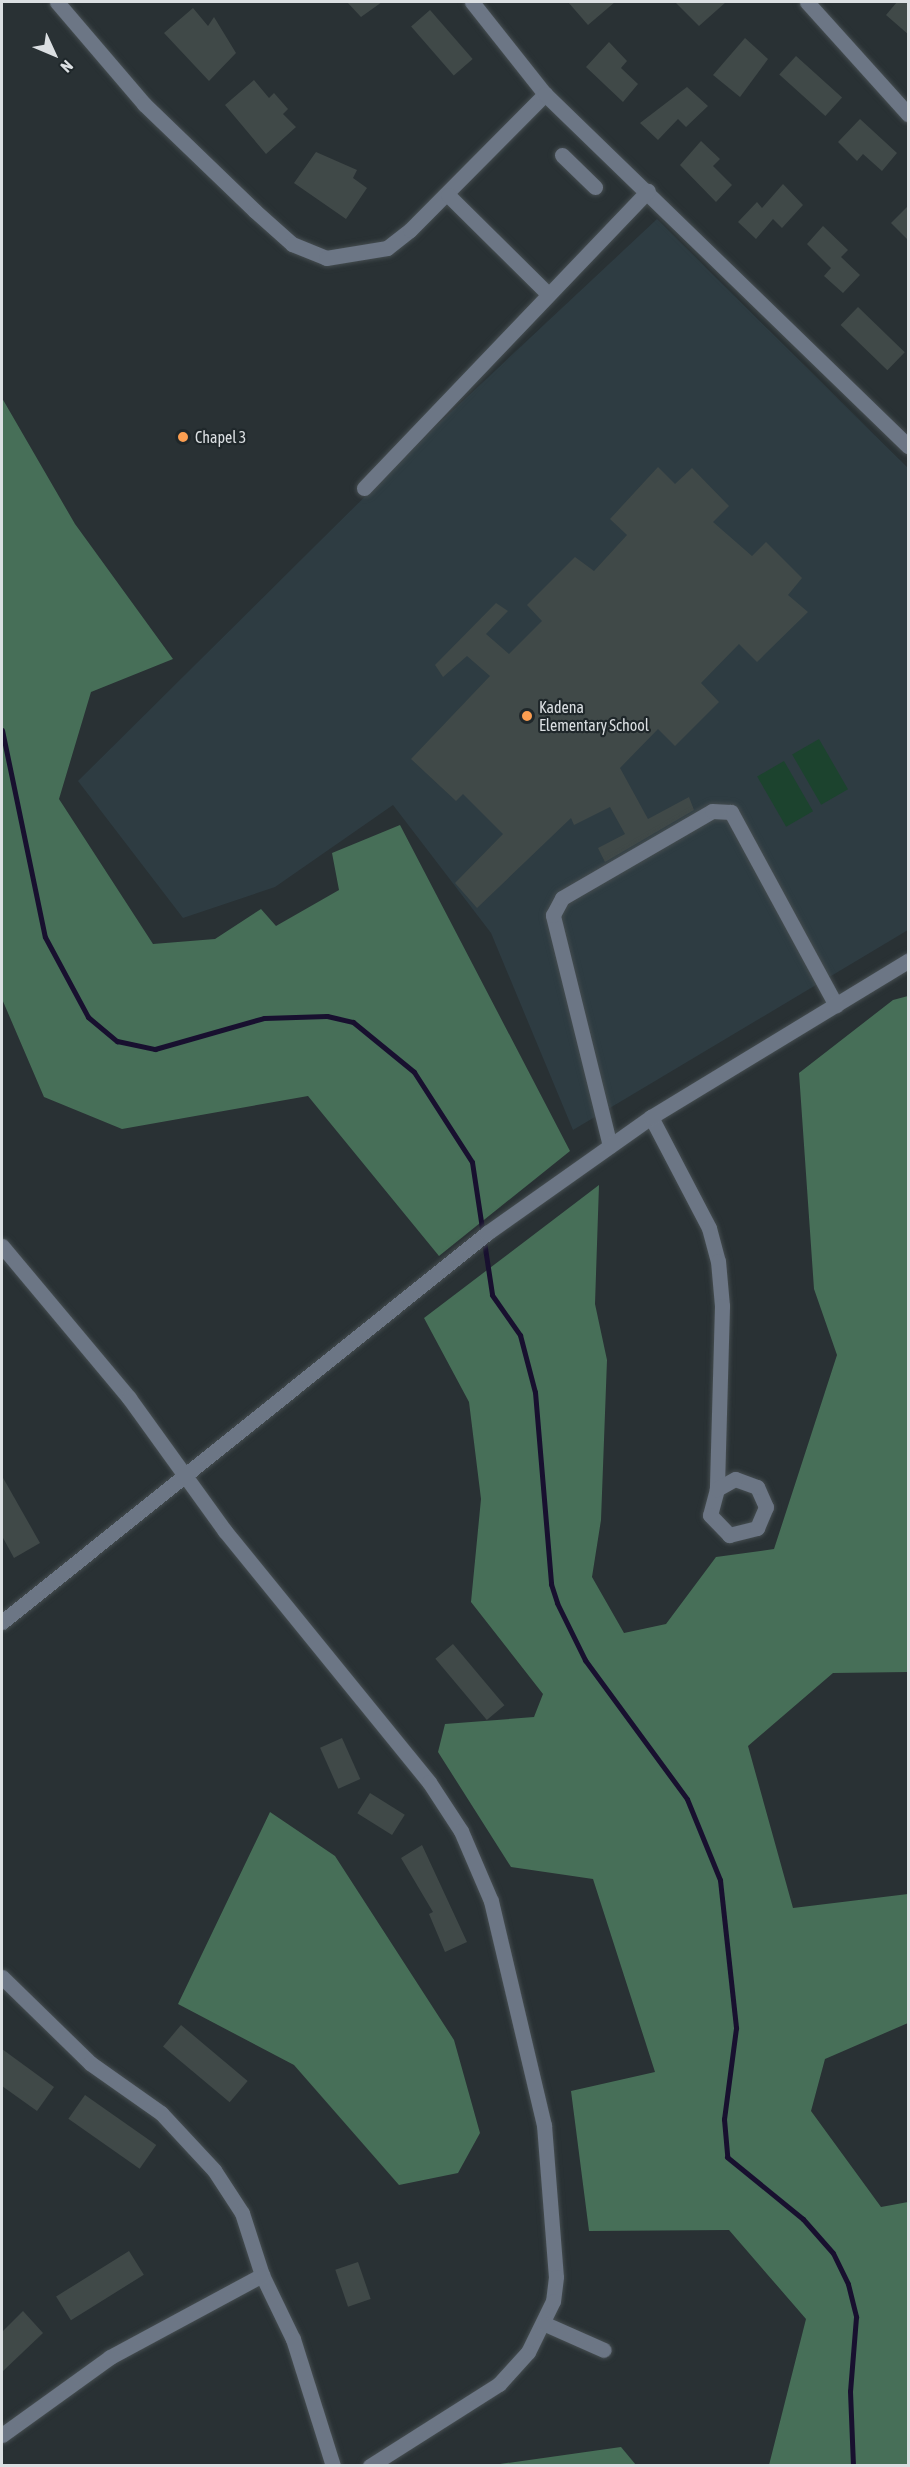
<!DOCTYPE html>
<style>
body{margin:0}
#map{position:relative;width:910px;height:2467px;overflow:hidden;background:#293134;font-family:"Asap Condensed",sans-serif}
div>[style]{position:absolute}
.built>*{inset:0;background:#2e3c42}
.green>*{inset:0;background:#1c432e;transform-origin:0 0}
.forest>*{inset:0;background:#476f58}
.stream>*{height:5px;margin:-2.5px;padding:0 2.5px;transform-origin:2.5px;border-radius:2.5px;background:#18102f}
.building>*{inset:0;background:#404948;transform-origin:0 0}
.roads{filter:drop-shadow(0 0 2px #454d50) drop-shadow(0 0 2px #454d50)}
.minor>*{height:15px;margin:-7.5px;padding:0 7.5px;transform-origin:7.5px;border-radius:7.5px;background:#6c7685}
.dots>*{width:16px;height:16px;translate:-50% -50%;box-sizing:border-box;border:3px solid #1f272a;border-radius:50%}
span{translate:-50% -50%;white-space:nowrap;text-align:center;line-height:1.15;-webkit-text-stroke:4.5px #1f272a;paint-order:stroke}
.poi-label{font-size:16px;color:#dbdfe2}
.left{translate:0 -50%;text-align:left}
.frame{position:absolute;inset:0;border:3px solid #dbdfe2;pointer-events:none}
.north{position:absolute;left:24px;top:24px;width:60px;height:60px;-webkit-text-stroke:4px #1f272a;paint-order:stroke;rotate:134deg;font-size:16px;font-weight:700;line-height:24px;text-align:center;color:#dbdfe2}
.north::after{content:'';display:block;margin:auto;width:21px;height:27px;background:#dbdfe2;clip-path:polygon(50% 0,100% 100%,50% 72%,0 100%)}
</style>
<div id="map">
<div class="built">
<div style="clip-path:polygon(657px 219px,908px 468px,908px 930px,573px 1130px,491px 933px,393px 805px,275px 887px,183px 918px,78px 781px,436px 426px)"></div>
</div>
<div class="green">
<div style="left:819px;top:739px;width:58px;height:31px;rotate:60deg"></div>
<div style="left:784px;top:761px;width:58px;height:31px;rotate:60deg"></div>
</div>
<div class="forest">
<div style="clip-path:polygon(2px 398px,75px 524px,173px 659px,91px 692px,59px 799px,153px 944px,215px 939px,261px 909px,276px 926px,339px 890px,332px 853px,400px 825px,570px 1151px,439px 1256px,308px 1096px,122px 1129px,44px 1097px,2px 999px)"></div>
<div style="clip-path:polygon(908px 996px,908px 1672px,833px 1673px,748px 1746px,793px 1908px,908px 1894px,908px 2023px,825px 2059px,811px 2111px,881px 2207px,908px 2202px,908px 2465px,769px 2465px,806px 2319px,729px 2230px,589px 2231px,571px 2091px,655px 2072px,593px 1879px,511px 1867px,438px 1752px,445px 1724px,534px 1717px,543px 1694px,471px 1602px,481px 1499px,469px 1402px,424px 1318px,599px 1185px,595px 1304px,607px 1360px,601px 1520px,592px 1577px,624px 1633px,666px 1624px,716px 1557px,774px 1549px,837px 1355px,814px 1289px,799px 1073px,893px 1000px)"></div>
<div style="clip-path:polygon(270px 1812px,335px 1856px,454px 2040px,480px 2133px,458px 2173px,399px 2185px,294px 2065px,178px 2004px)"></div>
<div style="clip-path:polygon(621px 2447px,636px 2465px,500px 2464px)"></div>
</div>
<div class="stream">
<div style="left:2px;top:730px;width:211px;rotate:78.3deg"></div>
<div style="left:45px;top:937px;width:91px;rotate:61.7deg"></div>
<div style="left:88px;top:1017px;width:38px;rotate:40deg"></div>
<div style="left:117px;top:1041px;width:39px;rotate:12deg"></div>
<div style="left:155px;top:1049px;width:113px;rotate:-15.9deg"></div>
<div style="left:264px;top:1018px;width:63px;rotate:-1.8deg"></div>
<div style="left:327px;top:1016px;width:27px;rotate:13deg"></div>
<div style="left:353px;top:1022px;width:79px;rotate:39.3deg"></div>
<div style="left:414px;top:1072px;width:107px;rotate:57.2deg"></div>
<div style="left:472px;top:1162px;width:134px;rotate:81.4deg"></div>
<div style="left:492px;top:1295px;width:49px;rotate:55deg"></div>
<div style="left:520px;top:1335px;width:59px;rotate:75.3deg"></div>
<div style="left:535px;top:1392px;width:193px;rotate:85.2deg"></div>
<div style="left:551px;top:1584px;width:20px;rotate:72deg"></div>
<div style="left:557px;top:1603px;width:64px;rotate:63.8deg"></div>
<div style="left:585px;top:1660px;width:172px;rotate:53.7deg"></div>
<div style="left:687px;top:1799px;width:87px;rotate:67.8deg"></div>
<div style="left:720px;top:1880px;width:149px;rotate:83.8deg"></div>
<div style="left:736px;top:2028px;width:92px;rotate:97.5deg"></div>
<div style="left:724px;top:2119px;width:38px;rotate:85deg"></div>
<div style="left:727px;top:2157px;width:98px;rotate:39.2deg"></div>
<div style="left:803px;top:2219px;width:45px;rotate:48.6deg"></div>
<div style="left:833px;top:2253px;width:34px;rotate:64deg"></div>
<div style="left:848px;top:2284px;width:34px;rotate:76deg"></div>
<div style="left:856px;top:2317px;width:74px;rotate:94.6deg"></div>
<div style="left:850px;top:2391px;width:75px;rotate:87.7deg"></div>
</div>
<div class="building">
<div style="clip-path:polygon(347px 2px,382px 2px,361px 17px)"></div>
<div style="clip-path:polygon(568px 2px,615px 2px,588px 25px)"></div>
<div style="clip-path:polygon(675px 2px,726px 2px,699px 26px)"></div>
<div style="clip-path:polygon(897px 2px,909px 2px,909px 35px,886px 15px)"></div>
<div style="clip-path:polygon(193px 8px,208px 26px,214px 17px,236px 53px,209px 81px,164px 33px)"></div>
<div style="left:430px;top:10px;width:65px;height:25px;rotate:49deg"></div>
<div style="clip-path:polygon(745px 38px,768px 59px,740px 97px,713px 75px)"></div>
<div style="clip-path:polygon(609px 42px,627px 61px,621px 68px,638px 84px,623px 102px,586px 67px)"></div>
<div style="left:796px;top:56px;width:62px;height:25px;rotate:42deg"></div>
<div style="clip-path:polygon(254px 80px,269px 98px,274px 93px,288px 109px,283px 114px,296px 127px,266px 154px,225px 105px)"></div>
<div style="clip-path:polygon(687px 87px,708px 106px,686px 127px,678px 119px,658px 140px,640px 123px)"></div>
<div style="clip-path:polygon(860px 119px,897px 153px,882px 171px,863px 154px,857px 161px,838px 142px)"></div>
<div style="clip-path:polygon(701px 141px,720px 159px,713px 166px,732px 185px,716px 202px,680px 165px)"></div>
<div style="clip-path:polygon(316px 152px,357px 170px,353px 178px,367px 188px,346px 219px,294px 183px)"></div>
<div style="clip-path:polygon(783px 184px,803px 205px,782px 228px,773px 219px,756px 239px,738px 222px,757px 202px,762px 208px)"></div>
<div style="clip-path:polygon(909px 205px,909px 241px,891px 223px)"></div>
<div style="clip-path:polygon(823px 226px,848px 250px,841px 257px,860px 275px,843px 293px,824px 276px,831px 268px,807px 244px)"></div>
<div style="left:858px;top:307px;width:65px;height:25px;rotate:44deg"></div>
<div style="clip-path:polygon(658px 467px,675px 484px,692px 468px,729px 506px,713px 522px,752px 556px,766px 542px,802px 578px,788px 595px,808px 612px,757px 662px,739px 644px,701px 683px,719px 702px,675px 746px,658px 729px,620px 768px,648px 819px,689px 797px,694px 810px,605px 862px,598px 848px,625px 834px,610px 807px,574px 825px,571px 818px,477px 908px,455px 883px,503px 834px,463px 794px,456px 801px,411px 759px,490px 676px,467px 656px,443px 677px,435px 665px,496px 603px,508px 611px,486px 634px,509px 654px,542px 621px,527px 605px,575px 557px,594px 571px,627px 535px,610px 519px)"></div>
<div style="clip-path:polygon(2px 1476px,40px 1543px,14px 1558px,2px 1536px)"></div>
<div style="left:453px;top:1644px;width:80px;height:23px;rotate:50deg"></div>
<div style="left:342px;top:1738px;width:45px;height:24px;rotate:66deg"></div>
<div style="left:370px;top:1793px;width:41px;height:24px;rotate:32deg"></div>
<div style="clip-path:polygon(422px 1845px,467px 1942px,445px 1952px,429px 1914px,433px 1912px,401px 1858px)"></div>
<div style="left:181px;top:2025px;width:87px;height:28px;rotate:40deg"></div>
<div style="clip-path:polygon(2px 2049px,54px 2087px,37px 2111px,2px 2086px)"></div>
<div style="left:85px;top:2095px;width:87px;height:29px;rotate:35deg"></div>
<div style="left:129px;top:2251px;width:28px;height:86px;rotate:58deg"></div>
<div style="left:358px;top:2262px;width:39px;height:24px;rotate:71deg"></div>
<div style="clip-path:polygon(23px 2311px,43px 2333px,2px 2372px,2px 2332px)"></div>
</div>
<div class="roads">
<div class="minor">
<div style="left:57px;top:2px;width:134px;rotate:49.5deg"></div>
<div style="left:144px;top:104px;width:154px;rotate:43.9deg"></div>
<div style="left:255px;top:211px;width:50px;rotate:41.7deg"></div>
<div style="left:292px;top:244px;width:37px;rotate:22deg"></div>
<div style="left:326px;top:258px;width:62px;rotate:-9.3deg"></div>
<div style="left:387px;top:248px;width:29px;rotate:-38deg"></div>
<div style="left:410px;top:230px;width:192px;rotate:-45.2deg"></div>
<div style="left:472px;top:2px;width:117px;rotate:51.6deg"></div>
<div style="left:545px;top:94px;width:506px;rotate:44.12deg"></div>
<div style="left:807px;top:2px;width:151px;rotate:48deg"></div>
<div style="left:562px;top:155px;width:46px;rotate:44.1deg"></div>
<div style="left:448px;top:195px;width:139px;rotate:44.7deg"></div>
<div style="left:364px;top:488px;width:411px;rotate:-46.3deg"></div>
<div style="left:651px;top:1117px;width:125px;rotate:62.4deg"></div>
<div style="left:709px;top:1228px;width:34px;rotate:75deg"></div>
<div style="left:718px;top:1261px;width:45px;rotate:84.9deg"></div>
<div style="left:722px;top:1306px;width:183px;rotate:91.6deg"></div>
<div style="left:717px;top:1489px;width:27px;rotate:105deg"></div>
<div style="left:710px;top:1515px;width:28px;rotate:46deg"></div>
<div style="left:729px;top:1535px;width:29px;rotate:-14deg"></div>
<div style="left:757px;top:1528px;width:23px;rotate:-67deg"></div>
<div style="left:766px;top:1507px;width:22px;rotate:-114deg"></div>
<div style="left:757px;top:1487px;width:23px;rotate:-160deg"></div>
<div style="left:735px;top:1479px;width:21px;rotate:151deg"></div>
<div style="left:610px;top:1146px;width:238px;rotate:-103.9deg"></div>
<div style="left:553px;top:915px;width:19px;rotate:-62deg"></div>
<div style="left:562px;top:898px;width:173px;rotate:-30.1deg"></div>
<div style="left:712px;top:811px;width:19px;rotate:3deg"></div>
<div style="left:731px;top:812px;width:220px;rotate:61.5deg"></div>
<div style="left:2px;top:1246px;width:198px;rotate:50.1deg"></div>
<div style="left:129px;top:1398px;width:164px;rotate:54.2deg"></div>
<div style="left:225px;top:1531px;width:323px;rotate:50.9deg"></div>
<div style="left:429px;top:1782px;width:59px;rotate:56.9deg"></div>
<div style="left:461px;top:1831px;width:76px;rotate:66.8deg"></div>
<div style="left:491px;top:1901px;width:230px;rotate:76.7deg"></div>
<div style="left:544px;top:2125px;width:152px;rotate:85.5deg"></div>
<div style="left:556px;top:2277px;width:24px;rotate:97deg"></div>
<div style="left:553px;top:2301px;width:57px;rotate:116.1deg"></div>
<div style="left:528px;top:2352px;width:43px;rotate:132.2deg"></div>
<div style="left:499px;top:2384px;width:153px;rotate:147.6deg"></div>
<div style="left:2px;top:1622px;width:622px;rotate:-38.73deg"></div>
<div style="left:487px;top:1233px;width:201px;rotate:-35.3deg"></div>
<div style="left:651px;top:1117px;width:301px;rotate:-31.3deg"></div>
<div style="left:2px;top:1977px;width:123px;rotate:44.3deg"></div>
<div style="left:90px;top:2063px;width:87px;rotate:35.2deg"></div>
<div style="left:161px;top:2113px;width:78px;rotate:47.1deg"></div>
<div style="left:214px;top:2170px;width:51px;rotate:56.9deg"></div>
<div style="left:242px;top:2213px;width:65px;rotate:72.1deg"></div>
<div style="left:262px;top:2275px;width:71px;rotate:64.2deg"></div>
<div style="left:293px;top:2339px;width:133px;rotate:72.5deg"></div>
<div style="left:545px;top:2324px;width:64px;rotate:23.8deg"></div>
<div style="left:2px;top:2435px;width:133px;rotate:-35.8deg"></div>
<div style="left:110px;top:2357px;width:173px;rotate:-28.3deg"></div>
</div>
</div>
<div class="dots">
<div style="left:183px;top:437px;background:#fb9e51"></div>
<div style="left:527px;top:716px;background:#fb9e51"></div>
</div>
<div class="poi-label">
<span class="left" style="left:195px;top:437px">Chapel 3</span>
<span class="left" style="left:539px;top:716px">Kadena<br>Elementary School</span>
</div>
<div class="frame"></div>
<div class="north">N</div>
</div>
